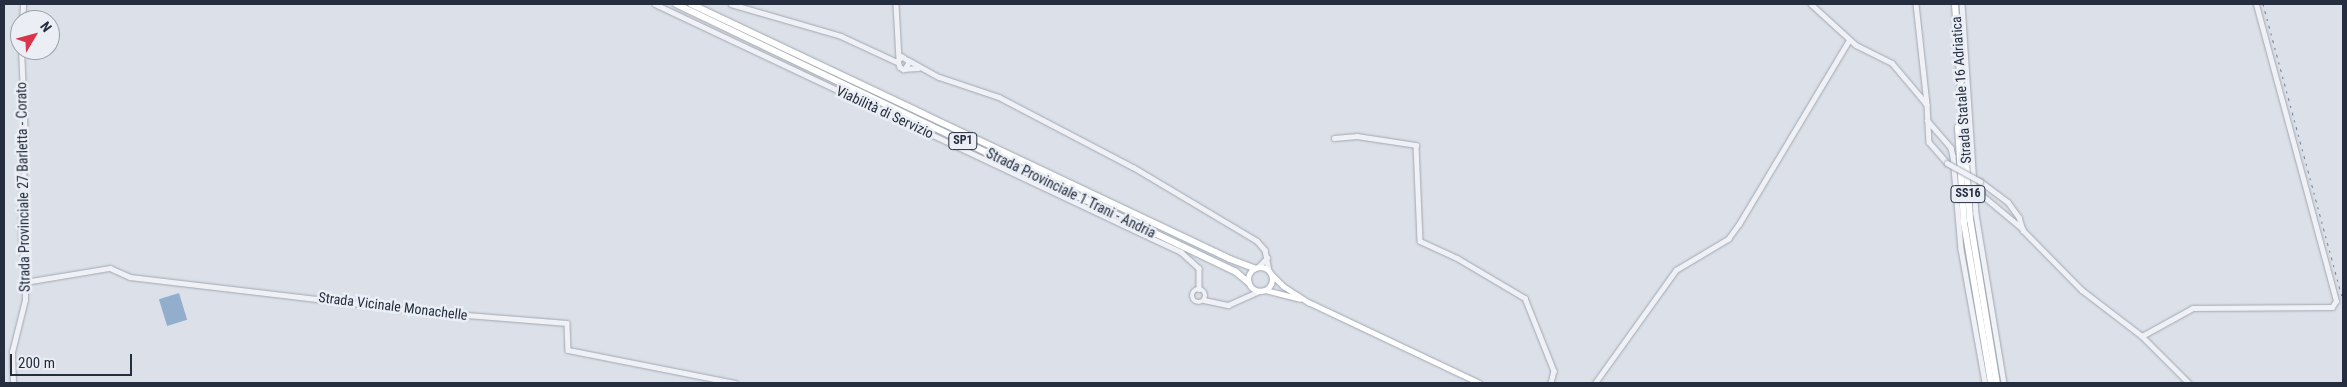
<!DOCTYPE html>
<meta charset="utf-8">
<style>
body{margin:0}
#map{position:relative;width:2347px;height:387px;overflow:hidden;background:#dce0e8;font-family:"Roboto Condensed",sans-serif}
div>[style]{position:absolute}
.water>*{inset:0;background:#93aecc;transform-origin:0 0}
.roads{filter:drop-shadow(0 0 1px #a1a7b2) drop-shadow(0 0 1px #a1a7b2)}
.minor>*{height:4.5px;margin:-2.25px;padding:0 2.25px;transform-origin:2.25px;border-radius:2.25px;background:#eff1f6}
.minor>.ring{margin:-2.25px;padding:0;box-sizing:content-box;background:none;border:4.5px solid #eff1f6;border-radius:50%}
.major>*{height:5px;margin:-2.5px;padding:0 2.5px;transform-origin:2.5px;border-radius:2.5px;background:#fff}
.major>.ring{margin:-2.5px;padding:0;box-sizing:content-box;background:none;border:5px solid #fff;border-radius:50%}
.highway>*{height:6px;margin:-3px;padding:0 3px;transform-origin:3px;border-radius:3px;background:#fff}
.rail>*{height:1px;margin-top:-0.5px;transform-origin:0;background:repeating-linear-gradient(90deg,#747f93 0 2.5px,transparent 0 7.5px)}
.bridges{filter:drop-shadow(0 0 1px #a1a7b2) drop-shadow(0 0 1px #a1a7b2)}
.minor-bridge>*{height:4.5px;margin:-2.25px;padding:0 2.25px;transform-origin:2.25px;border-radius:2.25px;background:#eff1f6}
span{translate:-50% -50%;white-space:nowrap;text-align:center;line-height:1.15;-webkit-text-stroke:5px #ebeff5;paint-order:stroke}
.shield-label span{padding:1px 4px;background:#ebeff5;border:1px solid;border-radius:4px;-webkit-text-stroke-width:0}
.shield-label{font-size:12px;color:#242e3f;font-weight:700}
.street-label{font-size:14px;color:#242e3f}
.frame{position:absolute;inset:0;border:5px solid #242e3f;pointer-events:none}
.north{position:absolute;left:10px;top:10px;width:50px;height:50px;box-sizing:border-box;background:#ebeff5;border:1px solid #9ba2ac;border-radius:50%;rotate:53deg;font-size:14px;font-weight:700;line-height:20px;text-align:center;color:#242e3f}
.north::after{content:'';display:block;margin:auto;width:18px;height:22px;background:#da334a;clip-path:polygon(50% 0,100% 100%,50% 72%,0 100%)}
.scale{position:absolute;left:10px;top:354px;width:122px;height:22px;box-sizing:border-box;border:2px solid #242e3f;border-top:0;padding-left:6px;font-size:15px;line-height:18px;white-space:nowrap;color:#242e3f;-webkit-text-stroke:4px #ebeff5;paint-order:stroke}
</style>
<div id="map">
<div class="water">
<div style="left:179px;top:293px;width:28px;height:21px;rotate:73deg"></div>
</div>
<div class="roads">
<div class="minor">
<div style="left:655px;top:4px;width:582px;rotate:25.24deg"></div>
<div style="left:1181px;top:252px;width:24px;rotate:42deg"></div>
<div style="left:1199px;top:268px;width:21px;rotate:90deg"></div>
<div style="left:731px;top:4px;width:115px;rotate:16.2deg"></div>
<div style="left:841px;top:36px;width:62px;rotate:24.9deg"></div>
<div style="left:896px;top:4px;width:55px;rotate:86.9deg"></div>
<div style="left:1811px;top:4px;width:61px;rotate:42.3deg"></div>
<div style="left:1856px;top:45px;width:40px;rotate:26.6deg"></div>
<div style="left:1892px;top:63px;width:43px;rotate:49.7deg"></div>
<div style="left:1920px;top:96px;width:11px;rotate:52deg"></div>
<div style="left:1927px;top:105px;width:37px;rotate:87deg"></div>
<div style="left:1929px;top:142px;width:28px;rotate:49deg"></div>
<div style="left:1916px;top:4px;width:101px;rotate:83.7deg"></div>
<div style="left:1962px;top:4px;width:210px;rotate:86.2deg"></div>
<div style="left:1976px;top:214px;width:171px;rotate:80.6deg"></div>
<div style="left:22px;top:20px;width:16px;rotate:-86deg"></div>
<div style="left:908px;top:60px;width:35px;rotate:29deg"></div>
<div style="left:939px;top:77px;width:63px;rotate:18.4deg"></div>
<div style="left:999px;top:97px;width:151px;rotate:27.6deg"></div>
<div style="left:1133px;top:167px;width:144px;rotate:30.8deg"></div>
<div style="left:1257px;top:241px;width:12px;rotate:48deg"></div>
<div style="left:1265px;top:250px;width:20px;rotate:79deg"></div>
<div style="left:905px;top:68px;width:7px;rotate:-56deg"></div>
<div style="left:909px;top:62px;width:9px;rotate:-144deg"></div>
<div style="left:902px;top:57px;width:6px;rotate:135deg"></div>
<div style="left:898px;top:61px;width:6px;rotate:72deg"></div>
<div style="left:900px;top:67px;width:4px;rotate:34deg"></div>
<div style="left:903px;top:69px;width:15px;rotate:-4deg"></div>
<div style="left:1927px;top:120px;width:37px;rotate:49deg"></div>
<div style="left:1951px;top:148px;width:8px;rotate:76deg"></div>
<div style="left:1953px;top:156px;width:93px;rotate:85.1deg"></div>
<div style="left:1961px;top:249px;width:136px;rotate:79.8deg"></div>
<div style="left:1334px;top:138px;width:23px;rotate:-5deg"></div>
<div style="left:1357px;top:136px;width:60px;rotate:8.7deg"></div>
<div style="left:1416px;top:145px;width:96px;rotate:87.6deg"></div>
<div style="left:1420px;top:241px;width:41px;rotate:24.7deg"></div>
<div style="left:1457px;top:258px;width:79px;rotate:30.5deg"></div>
<div style="left:1525px;top:298px;width:79px;rotate:68.3deg"></div>
<div style="left:1554px;top:371px;width:12px;rotate:104deg"></div>
<div style="left:1980px;top:181px;width:35px;rotate:37deg"></div>
<div style="left:2008px;top:202px;width:19px;rotate:54deg"></div>
<div style="left:2019px;top:217px;width:14px;rotate:73deg"></div>
<div style="left:2023px;top:230px;width:84px;rotate:45.5deg"></div>
<div style="left:2082px;top:290px;width:76px;rotate:37.5deg"></div>
<div style="left:2142px;top:336px;width:66px;rotate:45deg"></div>
<div style="left:1974px;top:193px;width:8px;rotate:14deg"></div>
<div style="left:1982px;top:195px;width:53px;rotate:39.7deg"></div>
<div style="left:1258px;top:267px;width:13px;rotate:-45deg"></div>
<div style="left:25px;top:282px;width:86px;rotate:-9.4deg"></div>
<div style="left:110px;top:268px;width:22px;rotate:24deg"></div>
<div style="left:130px;top:277px;width:301px;rotate:6.7deg"></div>
<div style="left:429px;top:312px;width:138px;rotate:4.6deg"></div>
<div style="left:567px;top:323px;width:27px;rotate:88deg"></div>
<div style="left:568px;top:350px;width:170px;rotate:11.2deg"></div>
<div class="ring" style="left:1192px;top:289px;width:9.5px;height:9.5px"></div>
<div style="left:1204px;top:300px;width:25px;rotate:12deg"></div>
<div style="left:1228px;top:305px;width:35px;rotate:-24deg"></div>
<div style="left:2142px;top:336px;width:58px;rotate:-28.8deg"></div>
<div style="left:2193px;top:308px;width:139px;rotate:-0.4deg"></div>
<div style="left:2332px;top:307px;width:7px;rotate:-56deg"></div>
<div style="left:2336px;top:301px;width:308px;rotate:-105.1deg"></div>
<div style="left:13px;top:383px;width:31px;rotate:-92deg"></div>
<div style="left:12px;top:352px;width:54px;rotate:-76deg"></div>
<div style="left:25px;top:300px;width:18px;rotate:-90deg"></div>
<div style="left:25px;top:282px;width:48px;rotate:-94.8deg"></div>
<div style="left:21px;top:234px;width:94px;rotate:-87.6deg"></div>
<div style="left:25px;top:140px;width:90px;rotate:-92.5deg"></div>
<div style="left:1595px;top:383px;width:139px;rotate:-54.4deg"></div>
<div style="left:1676px;top:270px;width:61px;rotate:-30.8deg"></div>
<div style="left:1728px;top:239px;width:19px;rotate:-54deg"></div>
<div style="left:1739px;top:224px;width:214px;rotate:-59.1deg"></div>
</div>
<div class="major">
<div class="ring" style="left:1248px;top:267px;width:19px;height:19px"></div>
<div style="left:1271px;top:274px;width:17px;rotate:45deg"></div>
<div style="left:1283px;top:286px;width:30px;rotate:33deg"></div>
<div style="left:1308px;top:302px;width:189px;rotate:25.3deg"></div>
<div style="left:1265px;top:290px;width:36px;rotate:14deg"></div>
</div>
<div class="highway">
<div style="left:676px;top:4px;width:621px;rotate:25.57deg"></div>
<div style="left:1236px;top:272px;width:16px;rotate:40deg"></div>
<div style="left:691px;top:4px;width:596px;rotate:25.32deg"></div>
<div style="left:1230px;top:259px;width:26px;rotate:21deg"></div>
<div style="left:1955px;top:4px;width:216px;rotate:86deg"></div>
<div style="left:1970px;top:219px;width:166px;rotate:80.7deg"></div>
<div style="left:1958px;top:127px;width:96px;rotate:86.4deg"></div>
<div style="left:1964px;top:223px;width:162px;rotate:80.4deg"></div>
</div>
</div>
<div class="rail">
<div style="left:2263px;top:4px;width:307px;rotate:74.9deg"></div>
</div>
<div class="bridges">
<div class="minor-bridge">
<div style="left:1947px;top:163px;width:38px;rotate:29deg"></div>
</div>
</div>
<div class="shield-label">
<span style="left:963px;top:141px">SP1</span>
<span style="left:1968px;top:194px">SS16</span>
</div>
<div class="street-label">
<span style="left:1961px;top:90px;rotate:-94deg">Strada Statale 16 Adriatica</span>
<span style="left:885px;top:112px;rotate:25deg">Viabilità di Servizio</span>
<span style="left:23px;top:187px;rotate:-91deg">Strada Provinciale 27 Barletta - Corato</span>
<span style="left:1071px;top:193px;rotate:26deg">Strada Provinciale 1 Trani - Andria</span>
<span style="left:393px;top:306px;rotate:7deg">Strada Vicinale Monachelle</span>
</div>
<div class="frame"></div>
<div class="north">N</div>
<div class="scale">200 m</div>
</div>
